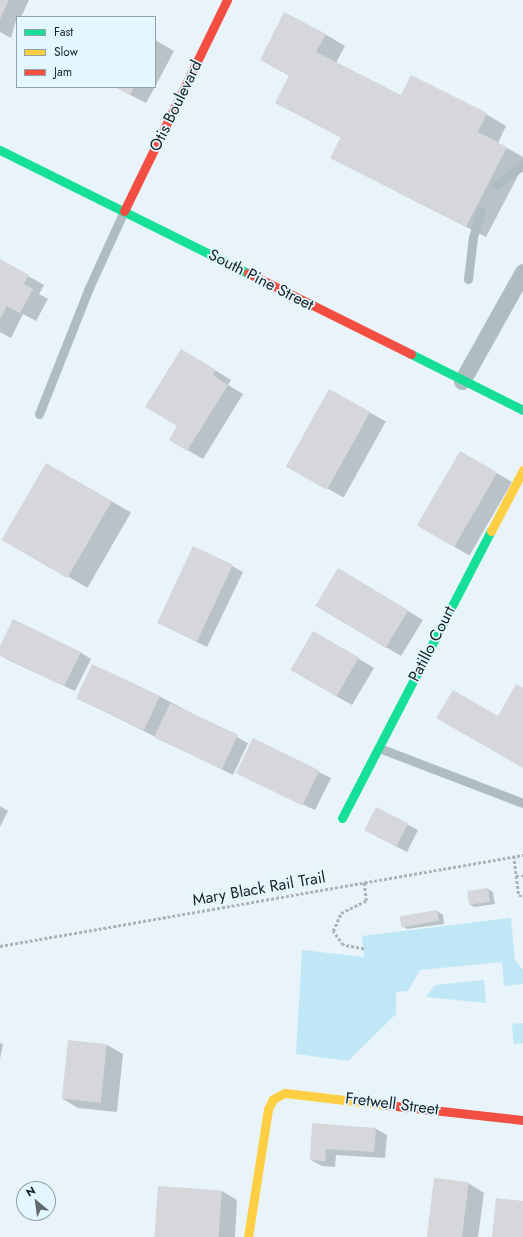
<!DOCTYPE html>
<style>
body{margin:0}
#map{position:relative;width:523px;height:1237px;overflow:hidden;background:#e8f4f9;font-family:Jost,sans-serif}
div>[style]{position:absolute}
.green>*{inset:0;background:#bfe7f6}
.shadow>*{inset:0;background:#0003;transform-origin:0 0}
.building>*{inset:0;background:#d5d7db;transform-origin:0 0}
.path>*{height:2.5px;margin-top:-1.25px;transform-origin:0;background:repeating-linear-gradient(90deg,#a9b5b9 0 3px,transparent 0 5px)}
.lane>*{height:9px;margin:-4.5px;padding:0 4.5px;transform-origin:4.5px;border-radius:4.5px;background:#aebdc2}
.street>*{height:17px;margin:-8.5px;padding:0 8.5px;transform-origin:8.5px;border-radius:8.5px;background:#aebdc2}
.fast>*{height:9px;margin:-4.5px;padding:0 4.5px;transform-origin:4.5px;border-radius:4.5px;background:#16e098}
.slow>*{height:9px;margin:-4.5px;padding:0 4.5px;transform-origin:4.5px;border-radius:4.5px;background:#ffcf43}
.jam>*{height:9px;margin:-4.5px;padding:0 4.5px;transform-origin:4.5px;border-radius:4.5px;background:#f24e42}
span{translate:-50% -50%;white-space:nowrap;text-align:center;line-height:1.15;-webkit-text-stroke:3.5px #e2f7ff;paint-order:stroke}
.street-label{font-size:16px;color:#192023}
.legend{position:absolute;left:16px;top:16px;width:140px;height:72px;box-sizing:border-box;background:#e2f7ff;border:1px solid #92a1a7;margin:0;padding:5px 7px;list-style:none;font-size:12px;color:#192023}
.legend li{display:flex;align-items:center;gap:8px;height:20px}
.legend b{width:20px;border:1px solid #92a1a7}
.north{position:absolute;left:16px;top:1181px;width:40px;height:40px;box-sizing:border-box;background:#e2f7ff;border:1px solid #92a1a7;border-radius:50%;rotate:331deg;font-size:11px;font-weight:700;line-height:16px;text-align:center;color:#192023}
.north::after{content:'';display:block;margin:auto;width:14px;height:18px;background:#616a6e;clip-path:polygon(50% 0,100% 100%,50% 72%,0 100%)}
</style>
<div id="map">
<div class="green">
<div style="clip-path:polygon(511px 918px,515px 960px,523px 970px,523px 984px,504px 986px,502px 962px,420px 970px,408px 991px,396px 992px,396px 1014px,348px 1061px,296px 1054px,302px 950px,364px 957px,362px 936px)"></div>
<div style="clip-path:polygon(484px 980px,486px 1003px,426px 997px,435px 985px)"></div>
<div style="clip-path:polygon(523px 1023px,523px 1043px,514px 1044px,512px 1024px)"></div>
</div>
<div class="shadow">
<div style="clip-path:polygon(0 0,29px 0,21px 17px,17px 17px,11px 38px,0 32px)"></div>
<div style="clip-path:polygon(325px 34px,345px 46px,336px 63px,401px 97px,486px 114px,506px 126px,498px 143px,523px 157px,523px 166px,486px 237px,331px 158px,342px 138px,276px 103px,290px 76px,261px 60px)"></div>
<div style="clip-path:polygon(155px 40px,174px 51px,155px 87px)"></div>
<div style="clip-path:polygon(115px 87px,155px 87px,146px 103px)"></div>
<div style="clip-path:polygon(0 260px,44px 285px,39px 294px,48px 299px,36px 321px,23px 314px,11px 338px,0 332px)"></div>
<div style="clip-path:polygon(197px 359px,231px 380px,228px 385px,243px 394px,203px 459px,170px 440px,179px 426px)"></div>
<div style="left:329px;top:390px;width:65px;height:87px;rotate:29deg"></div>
<div style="left:460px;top:452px;width:60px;height:85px;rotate:30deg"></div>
<div style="left:47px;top:464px;width:97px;height:87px;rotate:30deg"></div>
<div style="clip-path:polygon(232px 566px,243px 572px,207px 647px,157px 622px)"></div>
<div style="clip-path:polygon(354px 579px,423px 620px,401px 656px,316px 606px)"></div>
<div style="clip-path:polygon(329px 641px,374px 668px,352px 705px,336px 696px)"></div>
<div style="clip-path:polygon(0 648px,80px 652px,91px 659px,75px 691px,8px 660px,0 655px)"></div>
<div style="clip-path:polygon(159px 696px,248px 743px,233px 775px,77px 698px)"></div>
<div style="clip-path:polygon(253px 740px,331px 778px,315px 810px,248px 779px)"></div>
<div style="clip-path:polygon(0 806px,8px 811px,0 827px)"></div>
<div style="clip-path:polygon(376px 808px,418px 830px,407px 852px,376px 836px)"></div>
<div style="clip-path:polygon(488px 889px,493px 892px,495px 904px,474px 907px,469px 904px)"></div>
<div style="clip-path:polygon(437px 911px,443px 915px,444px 924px,407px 929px,402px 926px,400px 917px)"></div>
<div style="clip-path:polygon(69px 1041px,107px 1045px,123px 1054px,117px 1112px,78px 1108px,63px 1099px)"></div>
<div style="clip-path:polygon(0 1043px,3px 1044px,0 1059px)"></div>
<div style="clip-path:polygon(313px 1124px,376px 1129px,387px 1135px,385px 1158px,336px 1155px,335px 1167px,322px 1166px,311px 1160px)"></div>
<div style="clip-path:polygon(468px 1183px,484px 1193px,478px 1237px,428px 1237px)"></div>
<div style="clip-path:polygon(222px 1191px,237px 1200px,235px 1237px,156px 1237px)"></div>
</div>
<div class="building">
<div style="clip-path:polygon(0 0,9px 0,0 19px)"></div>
<div style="clip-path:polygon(284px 12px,326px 34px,316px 52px,401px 95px,411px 75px,487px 113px,478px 132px,507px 147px,466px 227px,330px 158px,341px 137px,275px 103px,289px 75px,260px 60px)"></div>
<div style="clip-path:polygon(115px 87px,134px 87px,130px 95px)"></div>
<div style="clip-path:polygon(0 259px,29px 275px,24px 284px,33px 289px,20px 313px,7px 306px,0 319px)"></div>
<div style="clip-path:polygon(181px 349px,216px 370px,213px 375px,228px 385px,187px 451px,169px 440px,177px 426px,145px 407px)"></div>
<div style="left:329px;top:389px;width:47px;height:89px;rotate:29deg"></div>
<div style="left:460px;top:451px;width:43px;height:86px;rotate:30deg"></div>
<div style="left:46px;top:463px;width:76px;height:89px;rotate:30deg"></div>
<div style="left:193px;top:546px;width:44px;height:85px;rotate:25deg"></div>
<div style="left:338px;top:568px;width:82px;height:44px;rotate:31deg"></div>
<div style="clip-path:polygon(13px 619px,81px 652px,64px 686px,0 656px,0 646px)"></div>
<div style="left:313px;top:631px;width:53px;height:45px;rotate:30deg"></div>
<div style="left:92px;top:664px;width:75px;height:38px;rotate:25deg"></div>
<div style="clip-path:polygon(516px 684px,523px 688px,523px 768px,436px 718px,453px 690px,498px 716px)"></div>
<div style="left:170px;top:703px;width:75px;height:38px;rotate:25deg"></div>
<div style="left:253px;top:738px;width:74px;height:39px;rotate:26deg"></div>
<div style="left:376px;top:807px;width:36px;height:26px;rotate:27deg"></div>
<div style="left:488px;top:888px;width:14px;height:21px;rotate:82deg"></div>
<div style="left:437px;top:910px;width:11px;height:38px;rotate:80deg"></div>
<div style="left:68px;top:1040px;width:39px;height:59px;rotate:6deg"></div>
<div style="clip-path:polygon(312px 1123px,376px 1128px,374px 1152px,326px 1149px,325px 1161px,310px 1160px)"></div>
<div style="left:434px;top:1178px;width:35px;height:59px;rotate:7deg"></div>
<div style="left:158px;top:1186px;width:64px;height:51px;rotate:4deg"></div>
<div style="clip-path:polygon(496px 1198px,523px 1201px,523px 1237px,492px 1237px)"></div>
</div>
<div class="path">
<div style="left:514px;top:856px;width:40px;rotate:82.9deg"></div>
<div style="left:519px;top:896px;width:4px"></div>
<div style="left:516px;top:876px;width:7px"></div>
<div style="left:0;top:946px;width:531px;rotate:-9.87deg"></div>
<div style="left:364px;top:949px;width:21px;rotate:-169deg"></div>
<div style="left:343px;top:945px;width:17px;rotate:-126deg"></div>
<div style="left:333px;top:931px;width:20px;rotate:-66deg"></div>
<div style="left:341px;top:913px;width:28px;rotate:-26deg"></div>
<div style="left:366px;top:901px;width:19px;rotate:-96deg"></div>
</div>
<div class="lane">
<div style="left:496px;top:185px;width:34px;rotate:-37deg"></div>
<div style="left:468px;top:279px;width:42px;rotate:-83.2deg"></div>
<div style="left:473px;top:237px;width:27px;rotate:-73deg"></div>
<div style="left:39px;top:414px;width:133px;rotate:-68.4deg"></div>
<div style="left:88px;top:290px;width:87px;rotate:-65.5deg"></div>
<div style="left:379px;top:748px;width:154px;rotate:20.9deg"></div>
</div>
<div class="street">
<div style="left:462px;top:381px;width:125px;rotate:-60.8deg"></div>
</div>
<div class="fast">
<div style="left:0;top:150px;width:277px;rotate:26.4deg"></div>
<div style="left:411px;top:354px;width:125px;rotate:26.6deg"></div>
<div style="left:342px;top:818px;width:323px;rotate:-62.6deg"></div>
</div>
<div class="slow">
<div style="left:491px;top:531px;width:69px;rotate:-62.3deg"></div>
<div style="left:248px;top:1237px;width:130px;rotate:-81.1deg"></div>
<div style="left:268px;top:1109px;width:11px;rotate:-63deg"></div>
<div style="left:273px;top:1099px;width:13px;rotate:-27deg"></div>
<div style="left:285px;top:1093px;width:103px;rotate:6.7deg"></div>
</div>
<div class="jam">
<div style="left:124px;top:211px;width:235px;rotate:-64deg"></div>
<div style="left:248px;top:273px;width:182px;rotate:26.4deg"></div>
<div style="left:387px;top:1105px;width:137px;rotate:6.3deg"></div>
</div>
<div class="street-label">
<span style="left:176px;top:106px;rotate:-64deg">Otis Boulevard</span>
<span style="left:261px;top:280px;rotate:27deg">South Pine Street</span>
<span style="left:432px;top:644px;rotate:-63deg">Patillo Court</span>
<span style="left:259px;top:889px;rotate:-10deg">Mary Black Rail Trail</span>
<span style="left:392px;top:1104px;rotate:7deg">Fretwell Street</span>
</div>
<ul class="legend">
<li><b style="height:5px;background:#16e098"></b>Fast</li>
<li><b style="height:5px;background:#ffcf43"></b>Slow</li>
<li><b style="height:5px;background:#f24e42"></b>Jam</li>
</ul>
<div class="north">N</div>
</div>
